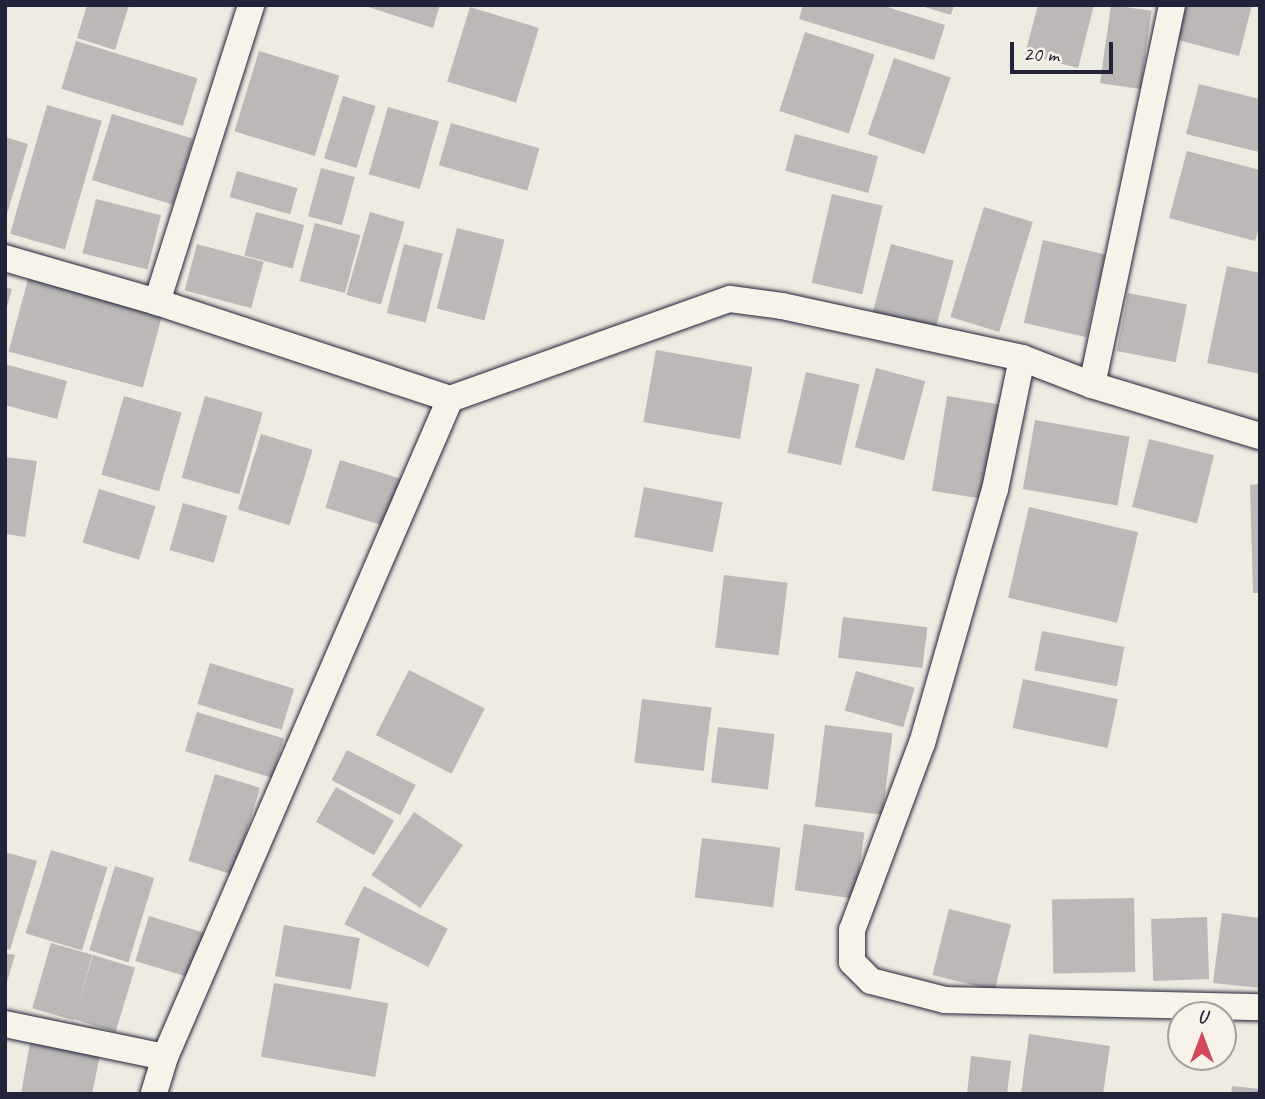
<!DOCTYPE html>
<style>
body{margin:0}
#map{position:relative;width:1265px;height:1099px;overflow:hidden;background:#eeebe1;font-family:Caveat,sans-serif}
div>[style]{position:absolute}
.building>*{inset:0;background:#bbb8b7;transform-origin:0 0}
.roads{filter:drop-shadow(0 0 2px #22223b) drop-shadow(0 0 2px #22223b)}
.minor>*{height:26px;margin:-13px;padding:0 13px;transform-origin:13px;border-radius:13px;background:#f7f3e8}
span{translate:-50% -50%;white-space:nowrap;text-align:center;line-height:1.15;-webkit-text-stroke:7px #f7f3e8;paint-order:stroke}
.frame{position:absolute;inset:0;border:7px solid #22223b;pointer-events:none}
.north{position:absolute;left:1167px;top:1001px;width:70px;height:70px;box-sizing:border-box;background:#f7f3e8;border:2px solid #a29fa3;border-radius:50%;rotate:0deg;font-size:19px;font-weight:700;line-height:28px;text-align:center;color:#22223b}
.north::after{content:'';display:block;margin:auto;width:24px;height:32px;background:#d1495b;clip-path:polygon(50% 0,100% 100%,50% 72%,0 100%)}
.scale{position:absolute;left:1010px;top:42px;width:103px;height:32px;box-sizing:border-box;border:4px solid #22223b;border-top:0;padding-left:9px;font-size:21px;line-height:24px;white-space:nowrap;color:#22223b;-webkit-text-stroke:5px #f7f3e8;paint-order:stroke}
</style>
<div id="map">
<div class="building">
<div style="clip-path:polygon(87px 5px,129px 5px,115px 50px,77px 38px)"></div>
<div style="clip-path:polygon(362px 5px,440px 5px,433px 28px)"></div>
<div style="clip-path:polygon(803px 5px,881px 5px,945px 25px,934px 60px,799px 19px)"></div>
<div style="clip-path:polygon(918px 5px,954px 5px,951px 15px)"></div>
<div style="clip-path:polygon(1038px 5px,1094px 5px,1078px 68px,1025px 54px)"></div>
<div style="left:1111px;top:5px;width:41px;height:79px;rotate:8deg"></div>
<div style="clip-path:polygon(1182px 5px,1252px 5px,1239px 56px,1174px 39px)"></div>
<div style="left:470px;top:7px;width:72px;height:78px;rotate:17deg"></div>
<div style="left:805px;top:32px;width:73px;height:83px;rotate:18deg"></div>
<div style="left:76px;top:41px;width:127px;height:50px;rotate:17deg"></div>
<div style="left:259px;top:51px;width:84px;height:84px;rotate:17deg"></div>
<div style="left:894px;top:58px;width:60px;height:81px;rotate:19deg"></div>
<div style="clip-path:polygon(1199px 84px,1260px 99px,1259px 152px,1186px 134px)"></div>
<div style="left:343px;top:96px;width:34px;height:65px;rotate:17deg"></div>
<div style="left:47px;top:105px;width:57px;height:134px;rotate:16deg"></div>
<div style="left:388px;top:107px;width:53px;height:70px;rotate:16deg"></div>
<div style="left:112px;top:114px;width:85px;height:69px;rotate:17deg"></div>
<div style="left:451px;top:123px;width:92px;height:44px;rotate:16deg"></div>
<div style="left:795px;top:134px;width:86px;height:38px;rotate:15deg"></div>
<div style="clip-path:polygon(5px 137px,28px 144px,6px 217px,5px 217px)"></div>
<div style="clip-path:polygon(1187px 151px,1260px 170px,1260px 225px,1255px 241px,1169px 218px)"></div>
<div style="left:321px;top:168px;width:35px;height:50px;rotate:15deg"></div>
<div style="left:237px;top:171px;width:63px;height:27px;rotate:16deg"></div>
<div style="left:832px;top:194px;width:52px;height:91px;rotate:13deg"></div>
<div style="left:96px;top:199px;width:67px;height:56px;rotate:14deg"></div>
<div style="left:984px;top:207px;width:51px;height:115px;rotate:17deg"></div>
<div style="left:256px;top:212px;width:50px;height:45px;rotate:15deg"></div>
<div style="left:370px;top:212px;width:36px;height:86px;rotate:16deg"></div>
<div style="left:315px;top:223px;width:47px;height:60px;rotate:15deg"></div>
<div style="left:457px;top:228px;width:49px;height:83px;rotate:14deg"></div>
<div style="left:1043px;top:240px;width:64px;height:85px;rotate:13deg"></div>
<div style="left:197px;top:244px;width:69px;height:48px;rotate:15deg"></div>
<div style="left:404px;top:244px;width:40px;height:71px;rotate:14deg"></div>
<div style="left:891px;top:244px;width:65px;height:74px;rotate:15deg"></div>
<div style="clip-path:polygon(1227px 266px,1260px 273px,1260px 374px,1207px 363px)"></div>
<div style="left:28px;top:279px;width:139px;height:75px;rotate:15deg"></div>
<div style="clip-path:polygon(5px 287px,12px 289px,6px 310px,5px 310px)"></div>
<div style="left:1128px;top:293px;width:60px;height:59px;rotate:11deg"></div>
<div style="left:656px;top:350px;width:98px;height:73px;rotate:10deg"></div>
<div style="clip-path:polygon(5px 364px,67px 381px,57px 419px,5px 405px)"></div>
<div style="left:876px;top:368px;width:51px;height:82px;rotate:15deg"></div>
<div style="left:806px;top:372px;width:55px;height:83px;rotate:13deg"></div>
<div style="left:124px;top:396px;width:60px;height:82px;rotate:16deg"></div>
<div style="left:205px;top:396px;width:60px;height:85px;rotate:16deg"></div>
<div style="left:947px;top:396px;width:52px;height:96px;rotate:9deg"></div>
<div style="left:1035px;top:420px;width:96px;height:70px;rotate:10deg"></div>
<div style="left:261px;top:434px;width:54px;height:79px;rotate:17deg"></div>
<div style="left:1149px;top:439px;width:67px;height:70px;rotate:14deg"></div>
<div style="clip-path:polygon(5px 457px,37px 461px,25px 537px,5px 534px)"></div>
<div style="left:340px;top:460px;width:68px;height:50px;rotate:17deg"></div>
<div style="clip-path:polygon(1260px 484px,1260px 593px,1253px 593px,1250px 485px)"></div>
<div style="left:644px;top:487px;width:80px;height:51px;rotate:11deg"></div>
<div style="left:99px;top:489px;width:59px;height:56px;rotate:17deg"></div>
<div style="left:183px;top:503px;width:46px;height:49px;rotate:16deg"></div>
<div style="left:1029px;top:507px;width:112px;height:93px;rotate:13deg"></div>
<div style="left:724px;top:575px;width:64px;height:73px;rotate:7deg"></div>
<div style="left:843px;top:617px;width:85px;height:41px;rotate:7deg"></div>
<div style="left:1042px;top:631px;width:84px;height:40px;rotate:11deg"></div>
<div style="left:210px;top:663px;width:88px;height:43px;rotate:17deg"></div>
<div style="left:409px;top:670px;width:85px;height:73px;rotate:27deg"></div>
<div style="left:856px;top:671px;width:61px;height:41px;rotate:16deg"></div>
<div style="left:1023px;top:679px;width:97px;height:50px;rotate:12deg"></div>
<div style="left:642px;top:699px;width:70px;height:64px;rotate:7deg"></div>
<div style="left:197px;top:712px;width:91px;height:41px;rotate:17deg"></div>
<div style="left:825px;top:725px;width:68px;height:82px;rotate:7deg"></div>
<div style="left:718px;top:727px;width:57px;height:56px;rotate:7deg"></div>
<div style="left:347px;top:750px;width:77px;height:34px;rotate:27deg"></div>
<div style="left:215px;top:774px;width:47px;height:91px;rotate:17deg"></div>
<div style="left:336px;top:787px;width:67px;height:40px;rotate:30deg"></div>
<div style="left:414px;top:812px;width:59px;height:76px;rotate:34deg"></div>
<div style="left:804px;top:824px;width:61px;height:67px;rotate:8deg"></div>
<div style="left:702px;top:838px;width:79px;height:60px;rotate:7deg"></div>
<div style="left:51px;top:850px;width:59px;height:87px;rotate:17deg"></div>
<div style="clip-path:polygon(5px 852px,37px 861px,10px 950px,5px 948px)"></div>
<div style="left:115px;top:866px;width:41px;height:88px;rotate:17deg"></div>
<div style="left:364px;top:886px;width:94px;height:43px;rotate:27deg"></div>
<div style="left:1134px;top:898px;width:74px;height:82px;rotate:89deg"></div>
<div style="left:949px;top:909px;width:64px;height:68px;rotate:14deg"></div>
<div style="clip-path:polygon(1222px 913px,1260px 918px,1260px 988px,1213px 983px)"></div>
<div style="left:149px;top:916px;width:61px;height:47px;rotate:17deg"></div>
<div style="left:1207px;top:917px;width:62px;height:56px;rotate:88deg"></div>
<div style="left:284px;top:925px;width:77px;height:52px;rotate:10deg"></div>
<div style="left:51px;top:943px;width:43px;height:68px;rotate:16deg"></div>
<div style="clip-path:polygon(5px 953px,15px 955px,6px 985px,5px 985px)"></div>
<div style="left:93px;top:955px;width:44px;height:67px;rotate:17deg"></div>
<div style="left:274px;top:983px;width:116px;height:75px;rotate:10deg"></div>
<div style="clip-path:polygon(1029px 1034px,1110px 1046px,1103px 1094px,1021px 1094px)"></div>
<div style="clip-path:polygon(30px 1043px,100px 1055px,92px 1094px,21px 1094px)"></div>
<div style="clip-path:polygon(971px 1056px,1011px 1061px,1007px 1094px,967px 1094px)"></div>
<div style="clip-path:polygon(1232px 1086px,1260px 1089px,1260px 1094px,1231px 1094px)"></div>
</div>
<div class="roads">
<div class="minor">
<div style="left:5px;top:258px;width:158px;rotate:16.1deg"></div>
<div style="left:157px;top:302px;width:309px;rotate:18.3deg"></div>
<div style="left:450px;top:399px;width:717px;rotate:113.42deg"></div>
<div style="left:165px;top:1057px;width:39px;rotate:107deg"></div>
<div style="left:157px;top:302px;width:312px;rotate:-72.4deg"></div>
<div style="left:1022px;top:358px;width:134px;rotate:101.6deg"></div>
<div style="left:995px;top:489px;width:264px;rotate:106deg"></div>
<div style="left:922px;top:743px;width:200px;rotate:110.5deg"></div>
<div style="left:852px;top:930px;width:32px;rotate:90deg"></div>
<div style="left:852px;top:962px;width:27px;rotate:45deg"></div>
<div style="left:871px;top:981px;width:76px;rotate:14.4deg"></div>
<div style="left:945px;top:1000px;width:315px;rotate:1.3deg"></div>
<div style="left:1092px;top:385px;width:388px;rotate:-78.1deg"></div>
<div style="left:450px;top:399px;width:297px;rotate:-19.7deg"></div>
<div style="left:730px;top:299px;width:52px;rotate:7.7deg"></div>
<div style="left:782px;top:306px;width:246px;rotate:12.2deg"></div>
<div style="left:1022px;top:358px;width:75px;rotate:21.1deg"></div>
<div style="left:1092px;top:385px;width:176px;rotate:16.9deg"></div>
<div style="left:5px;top:1024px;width:163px;rotate:11.7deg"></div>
</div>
</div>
<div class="frame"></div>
<div class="north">U</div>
<div class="scale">20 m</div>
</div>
